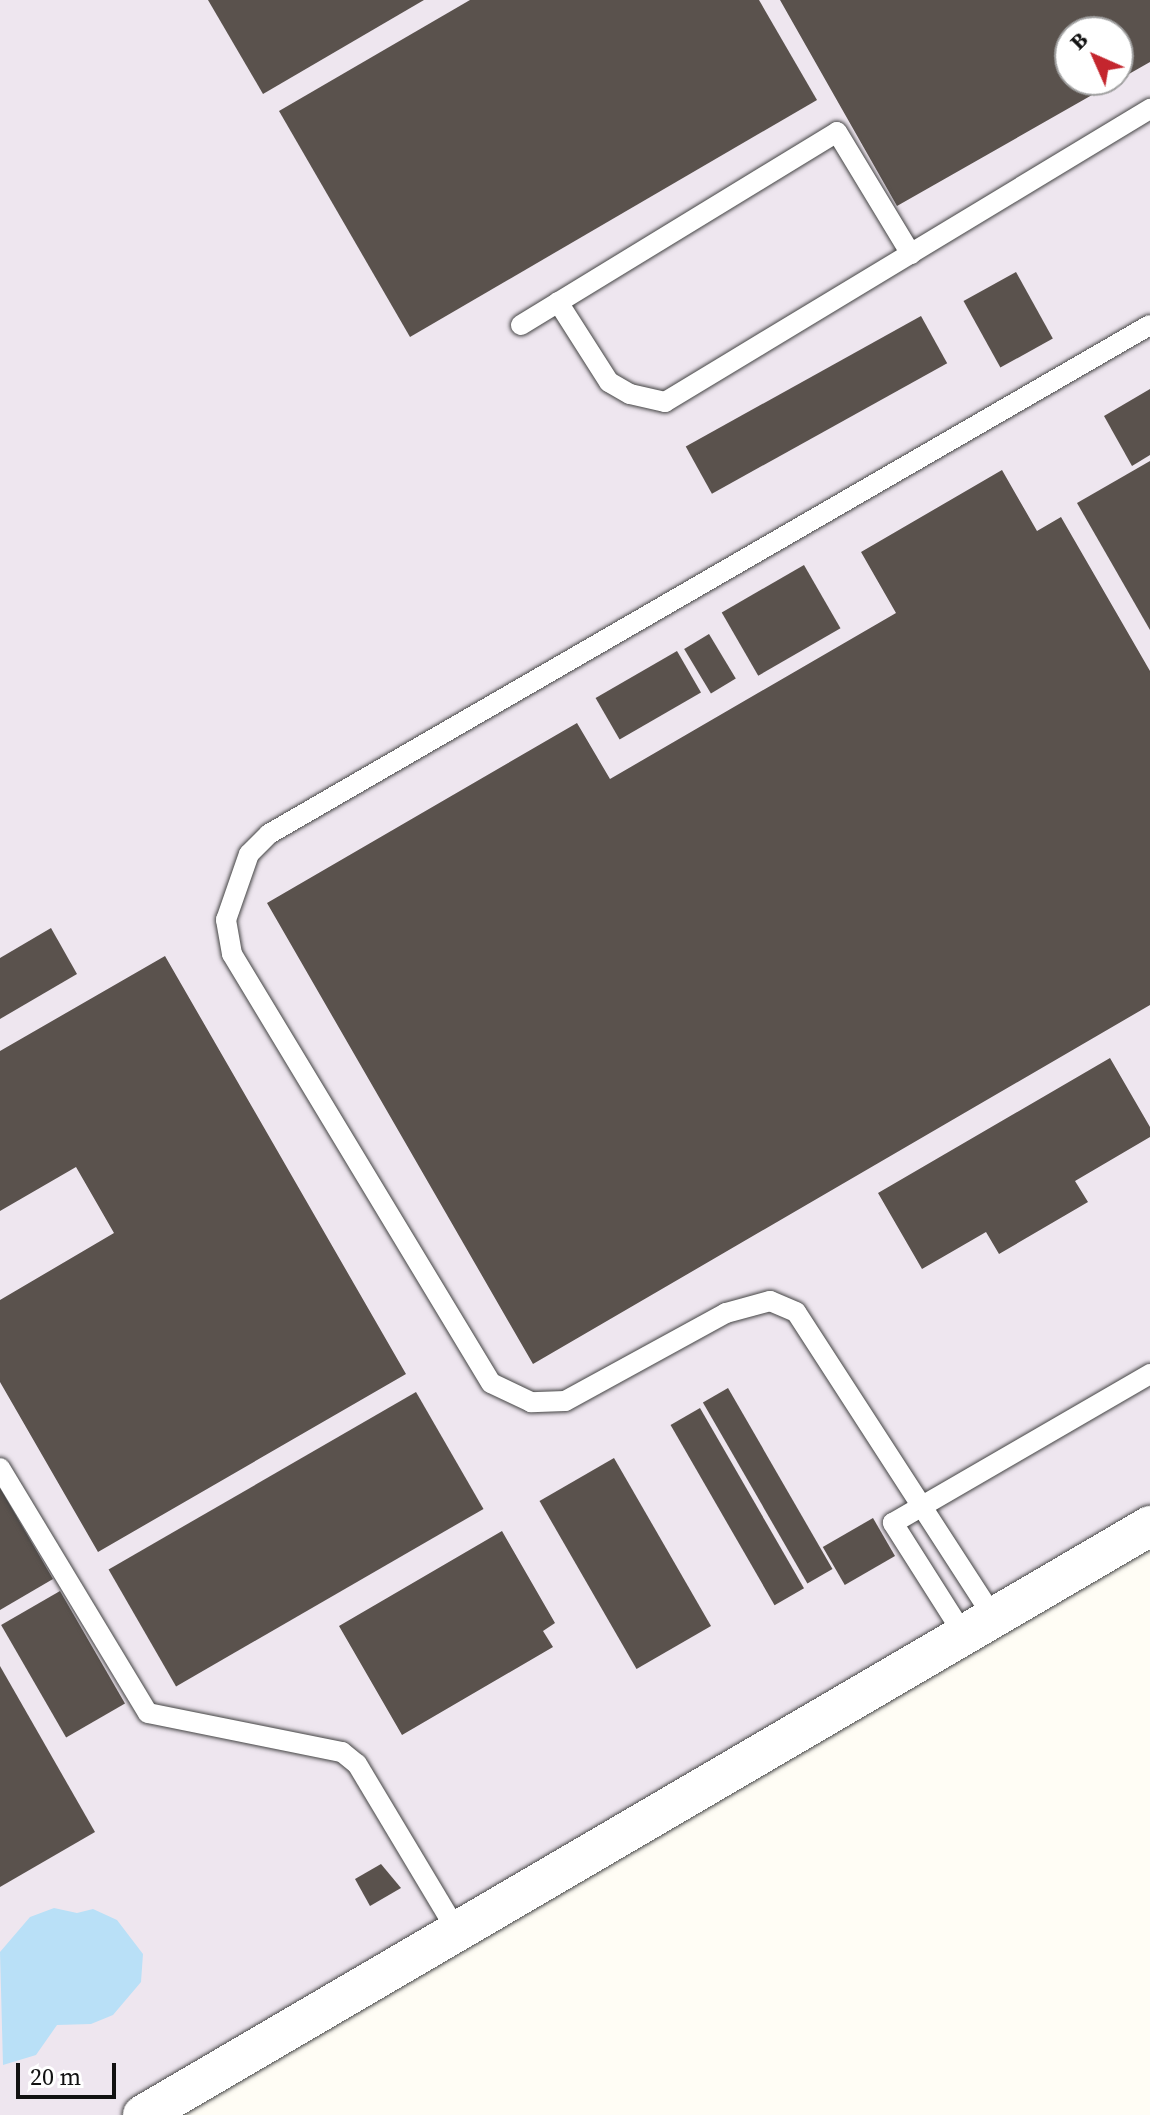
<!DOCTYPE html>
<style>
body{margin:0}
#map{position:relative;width:1150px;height:2115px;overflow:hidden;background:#fffdf5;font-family:"Source Serif 4",serif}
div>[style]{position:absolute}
.industrial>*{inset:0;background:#eee6ef}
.water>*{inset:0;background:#b9e0f7}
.building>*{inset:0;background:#5a524d;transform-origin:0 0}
.roads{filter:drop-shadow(0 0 2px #444) drop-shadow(0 0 2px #444)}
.lane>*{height:20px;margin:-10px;padding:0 10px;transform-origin:10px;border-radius:10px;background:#fff}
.street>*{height:40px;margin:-20px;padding:0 20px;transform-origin:20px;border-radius:20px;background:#fff}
span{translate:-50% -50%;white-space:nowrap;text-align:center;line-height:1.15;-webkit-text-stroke:8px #fff;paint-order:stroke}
.north{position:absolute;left:1054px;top:16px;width:80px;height:80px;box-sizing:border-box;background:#fff;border:2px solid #a0a0a0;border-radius:50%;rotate:315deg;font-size:22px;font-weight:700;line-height:32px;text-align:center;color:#111}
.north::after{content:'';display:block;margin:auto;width:28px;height:36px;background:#c4262e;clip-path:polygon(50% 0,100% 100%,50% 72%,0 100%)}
.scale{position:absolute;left:16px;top:2063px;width:100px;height:36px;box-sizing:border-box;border:4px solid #111;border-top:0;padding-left:10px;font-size:24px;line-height:28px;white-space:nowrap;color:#111;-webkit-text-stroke:6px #fff;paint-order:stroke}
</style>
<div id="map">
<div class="industrial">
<div style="clip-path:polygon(evenodd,0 0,1150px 0,1150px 1526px,143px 2115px,0 2115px,0 0,1070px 32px,1118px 32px,1118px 80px,1070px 80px,1070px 32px)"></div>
</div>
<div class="water">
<div style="clip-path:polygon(54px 1908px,77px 1913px,93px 1909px,117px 1920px,143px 1954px,141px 1982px,113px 2015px,91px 2024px,57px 2025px,36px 2055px,3px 2065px,0 1952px,30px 1917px)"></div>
</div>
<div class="building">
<div style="clip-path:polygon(208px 0,424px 0,263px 94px)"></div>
<div style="clip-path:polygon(470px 0,759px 0,817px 100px,410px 337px,279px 111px)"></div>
<div style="clip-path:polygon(evenodd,780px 0,1150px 0,1150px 62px,897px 206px,780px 0,1070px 32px,1118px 32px,1118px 80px,1070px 80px,1070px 32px)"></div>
<div style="left:1016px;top:272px;width:76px;height:60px;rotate:61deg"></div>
<div style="left:921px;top:316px;width:54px;height:269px;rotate:61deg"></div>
<div style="clip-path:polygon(1150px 389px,1150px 455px,1132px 466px,1104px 416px)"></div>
<div style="clip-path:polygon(1150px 461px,1150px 630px,1077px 503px)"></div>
<div style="clip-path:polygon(1002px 470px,1037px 531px,1061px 517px,1150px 671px,1150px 1005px,533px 1364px,267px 903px,577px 723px,610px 779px,896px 613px,861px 552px)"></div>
<div style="left:804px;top:565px;width:73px;height:95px;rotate:60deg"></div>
<div style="left:709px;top:634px;width:52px;height:29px;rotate:59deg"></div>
<div style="left:677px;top:651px;width:48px;height:94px;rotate:60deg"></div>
<div style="clip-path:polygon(51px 928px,77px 974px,0 1019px,0 958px)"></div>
<div style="clip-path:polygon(165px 956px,406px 1374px,98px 1552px,0 1382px,0 1300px,114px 1233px,76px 1167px,0 1211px,0 1051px)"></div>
<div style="clip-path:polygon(1110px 1058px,1150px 1127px,1150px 1137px,1075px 1181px,1088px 1202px,999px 1254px,986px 1232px,922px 1269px,878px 1193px)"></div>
<div style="left:728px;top:1388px;width:209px;height:29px;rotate:60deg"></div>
<div style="left:416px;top:1392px;width:135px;height:355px;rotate:60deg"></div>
<div style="left:700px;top:1408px;width:208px;height:34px;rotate:60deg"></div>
<div style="left:614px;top:1458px;width:194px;height:86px;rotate:60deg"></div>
<div style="clip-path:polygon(0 1488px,53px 1579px,0 1610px)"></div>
<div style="left:873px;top:1518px;width:44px;height:58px;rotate:60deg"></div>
<div style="clip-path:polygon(502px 1531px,555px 1623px,543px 1631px,553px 1647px,402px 1735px,339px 1626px)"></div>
<div style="left:60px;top:1591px;width:130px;height:68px;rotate:60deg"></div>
<div style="clip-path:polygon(0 1666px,95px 1832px,0 1887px)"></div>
<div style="clip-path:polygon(381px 1864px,401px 1888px,370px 1906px,355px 1879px)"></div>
</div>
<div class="roads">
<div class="lane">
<div style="left:558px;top:302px;width:95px;rotate:57.5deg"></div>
<div style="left:609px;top:382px;width:24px;rotate:30deg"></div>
<div style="left:630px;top:394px;width:36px;rotate:13deg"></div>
<div style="left:665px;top:402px;width:567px;rotate:-31.14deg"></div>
<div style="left:521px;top:325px;width:370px;rotate:-31.4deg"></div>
<div style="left:837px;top:132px;width:143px;rotate:58.8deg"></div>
<div style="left:0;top:1468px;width:286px;rotate:58.9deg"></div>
<div style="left:148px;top:1713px;width:198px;rotate:11.4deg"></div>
<div style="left:342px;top:1752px;width:19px;rotate:39deg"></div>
<div style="left:357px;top:1764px;width:195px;rotate:59.1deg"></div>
<div style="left:994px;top:1618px;width:364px;rotate:-122.9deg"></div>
<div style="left:796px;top:1312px;width:28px;rotate:-157deg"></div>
<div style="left:770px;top:1301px;width:46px;rotate:164.7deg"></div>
<div style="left:726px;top:1313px;width:183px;rotate:151.3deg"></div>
<div style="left:565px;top:1401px;width:34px;rotate:178deg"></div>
<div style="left:531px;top:1402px;width:44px;rotate:-154.6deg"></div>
<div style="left:491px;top:1383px;width:501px;rotate:-121.12deg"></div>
<div style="left:232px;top:954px;width:35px;rotate:-100deg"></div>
<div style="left:226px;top:920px;width:70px;rotate:-70.8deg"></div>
<div style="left:249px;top:854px;width:28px;rotate:-45deg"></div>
<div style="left:269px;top:834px;width:1017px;rotate:-30.02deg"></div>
<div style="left:964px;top:1635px;width:133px;rotate:-122.4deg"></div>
<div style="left:893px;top:1523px;width:297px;rotate:-30.1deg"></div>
</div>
<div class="street">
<div style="left:143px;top:2115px;width:1167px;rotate:-30.32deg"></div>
</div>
</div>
<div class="north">B</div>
<div class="scale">20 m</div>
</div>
